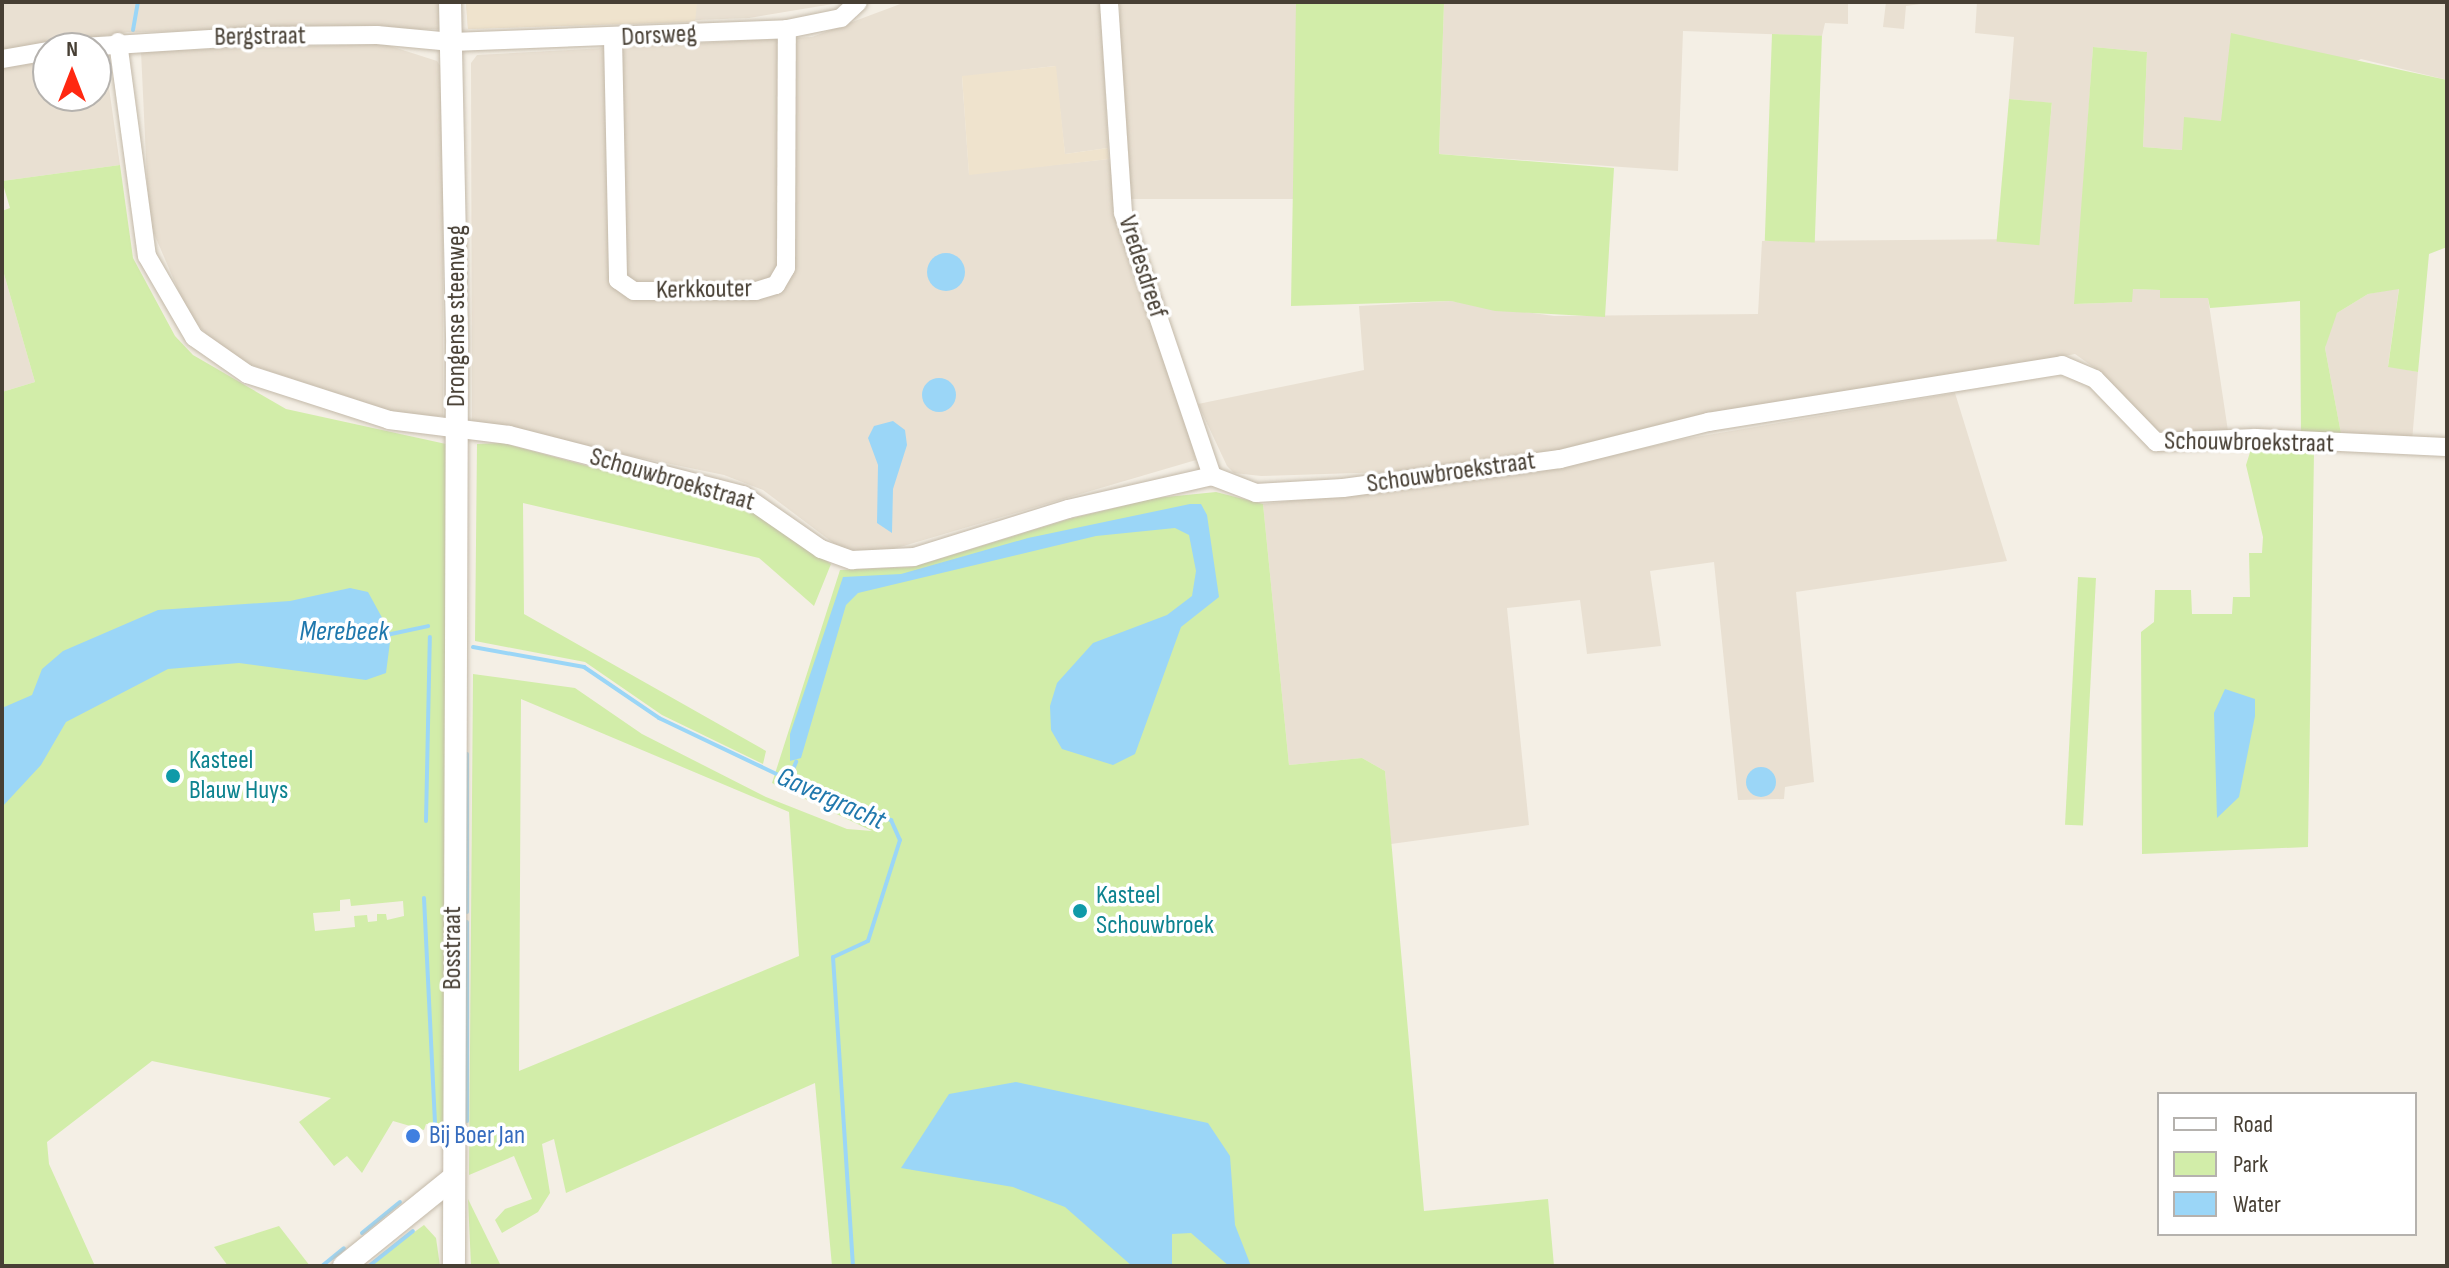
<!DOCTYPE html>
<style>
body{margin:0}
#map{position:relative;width:2449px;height:1268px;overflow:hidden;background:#f4efe5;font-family:"Sofia Sans Condensed",sans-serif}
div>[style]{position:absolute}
.residential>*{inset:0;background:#e9e0d2;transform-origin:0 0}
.education>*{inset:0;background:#efe3cd}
.green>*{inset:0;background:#d2eda9;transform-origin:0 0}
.water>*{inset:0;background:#9bd6f7}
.round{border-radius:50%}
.stream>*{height:4px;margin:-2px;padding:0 2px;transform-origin:2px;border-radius:2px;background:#9bd6f7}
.roads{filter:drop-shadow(0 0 2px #c3b9a9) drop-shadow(0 0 2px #c3b9a9)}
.minor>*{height:18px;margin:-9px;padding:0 9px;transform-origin:9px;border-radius:9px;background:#fff}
.tertiary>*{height:22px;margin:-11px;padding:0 11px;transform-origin:11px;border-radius:11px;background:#fff}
.dots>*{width:22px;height:22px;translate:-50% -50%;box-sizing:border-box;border:4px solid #fff;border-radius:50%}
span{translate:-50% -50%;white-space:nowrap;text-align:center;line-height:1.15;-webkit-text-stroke:7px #fff;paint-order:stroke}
.street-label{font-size:26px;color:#473f34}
.culture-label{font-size:26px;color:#0d838f}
.left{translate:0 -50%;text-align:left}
.shop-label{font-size:26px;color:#366cbe}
.water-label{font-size:28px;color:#2078ad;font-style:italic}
.frame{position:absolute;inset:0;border:4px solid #473f34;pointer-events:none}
.legend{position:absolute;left:2157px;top:1092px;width:260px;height:144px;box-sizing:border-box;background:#fff;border:2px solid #b5b2ae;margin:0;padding:10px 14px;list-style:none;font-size:24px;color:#473f34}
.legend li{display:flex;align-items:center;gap:16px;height:40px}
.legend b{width:40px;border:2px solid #b5b2ae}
.north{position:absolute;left:32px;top:32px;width:80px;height:80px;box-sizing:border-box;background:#fff;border:2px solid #b5b2ae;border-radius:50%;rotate:0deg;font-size:22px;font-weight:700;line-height:32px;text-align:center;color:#473f34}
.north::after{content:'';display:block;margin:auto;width:28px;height:36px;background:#ff2811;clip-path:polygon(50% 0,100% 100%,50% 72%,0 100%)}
</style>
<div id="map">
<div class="residential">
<div style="clip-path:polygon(2px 2px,440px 2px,442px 29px,128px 32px,2px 52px)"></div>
<div style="clip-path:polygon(466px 2px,845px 2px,749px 18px,468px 29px)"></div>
<div style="clip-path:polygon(1101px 2px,1108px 148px,1065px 154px,1055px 66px,962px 77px,969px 174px,1109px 159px,1131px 272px,1180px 399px,1196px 460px,883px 552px,857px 553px,836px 545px,763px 490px,724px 475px,472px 423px,471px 63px,477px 55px,812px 37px,903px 3px)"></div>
<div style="left:1120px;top:2px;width:176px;height:197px"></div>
<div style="clip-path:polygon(1444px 2px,1848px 2px,1848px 24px,1825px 23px,1822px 36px,1683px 31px,1678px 171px,1439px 154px)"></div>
<div style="clip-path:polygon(1886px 2px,1935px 2px,1906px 6px,1904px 29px,1883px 27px)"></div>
<div style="clip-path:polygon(1977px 2px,2447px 2px,2447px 80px,2361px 59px,2221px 121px,2183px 150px,2143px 147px,2147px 52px,2093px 47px,2075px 304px,2132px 302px,2132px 289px,2160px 290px,2160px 298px,2208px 298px,2228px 431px,2154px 431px,2099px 371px,2075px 354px,1539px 455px,1419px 471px,1261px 476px,1234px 473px,1227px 466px,1198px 404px,1364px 370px,1359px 306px,1451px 301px,1554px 316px,1758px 314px,1762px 241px,2038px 239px,2052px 103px,2009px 99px,2014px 37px,1975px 33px)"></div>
<div style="clip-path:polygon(384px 44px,437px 61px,443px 70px,443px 416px,409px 417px,227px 357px,189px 315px,149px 222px,141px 51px)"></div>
<div style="clip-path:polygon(104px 53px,120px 165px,2px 181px,2px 68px,48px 61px,48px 96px,96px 96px,96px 54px)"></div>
<div style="clip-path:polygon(2px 267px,35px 382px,2px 392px)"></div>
<div style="clip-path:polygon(2399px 288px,2388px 366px,2418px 372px,2412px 441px,2342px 439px,2325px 348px,2330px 326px,2337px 313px,2368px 294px)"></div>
<div style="clip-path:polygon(1955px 393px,2007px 561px,1796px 592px,1814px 782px,1785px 787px,1784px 799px,1738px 800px,1714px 562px,1650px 571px,1661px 646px,1587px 654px,1580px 600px,1507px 608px,1529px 825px,1391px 844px,1385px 771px,1362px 758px,1289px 765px,1263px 504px,1539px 472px,1684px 439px)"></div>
</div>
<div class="education">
<div style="clip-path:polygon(466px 2px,697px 2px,695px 22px,468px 29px)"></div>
<div style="clip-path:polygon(1056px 66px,1065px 154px,1108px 148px,1109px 159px,969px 175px,962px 76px)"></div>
</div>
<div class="green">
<div style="clip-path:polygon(1296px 2px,1444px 2px,1439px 154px,1614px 168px,1605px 317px,1495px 311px,1451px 301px,1291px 306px)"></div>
<div style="clip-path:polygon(2231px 33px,2447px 80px,2447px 247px,2429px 254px,2418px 372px,2388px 367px,2399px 289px,2368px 294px,2337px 313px,2325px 348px,2342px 439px,2301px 435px,2300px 301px,2210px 308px,2208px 298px,2160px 298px,2160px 290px,2133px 289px,2132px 302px,2074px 304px,2093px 47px,2147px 52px,2143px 147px,2182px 150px,2184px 117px,2221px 121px)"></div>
<div style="left:1772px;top:34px;width:50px;height:207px;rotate:2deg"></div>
<div style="left:2009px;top:99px;width:43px;height:143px;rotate:5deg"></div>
<div style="clip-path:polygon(evenodd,120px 165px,133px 258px,175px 336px,193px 355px,286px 409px,446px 444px,444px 1125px,426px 1124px,424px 1130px,393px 1121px,362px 1173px,347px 1156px,334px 1166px,299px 1122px,331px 1098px,152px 1061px,47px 1142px,49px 1164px,95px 1266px,2px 1266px,2px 392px,35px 382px,2px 267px,2px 211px,10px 208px,2px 181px,120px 165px,350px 899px,351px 906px,403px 901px,404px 916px,387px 920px,386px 914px,377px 914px,377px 921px,368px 922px,367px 915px,354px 916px,355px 927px,315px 931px,313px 913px,340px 911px,340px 900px,350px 899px)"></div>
<div style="clip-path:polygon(502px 443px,751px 510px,831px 564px,814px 606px,759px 558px,523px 503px,524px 614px,766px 751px,763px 764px,662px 715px,585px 662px,475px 641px,477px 444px)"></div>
<div style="clip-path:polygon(2252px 446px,2314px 452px,2308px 847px,2142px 854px,2141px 632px,2154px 622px,2155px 590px,2191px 590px,2192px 614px,2232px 614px,2233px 597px,2250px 597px,2249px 553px,2262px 553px,2263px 537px,2246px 465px)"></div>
<div style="clip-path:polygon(evenodd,1216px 492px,1263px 504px,1289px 765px,1362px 758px,1385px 771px,1424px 1211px,1548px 1199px,1554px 1266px,832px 1266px,815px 1083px,566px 1193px,554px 1139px,542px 1144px,550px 1193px,538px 1212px,502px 1233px,495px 1220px,505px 1209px,532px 1199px,514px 1156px,469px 1175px,473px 674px,575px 688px,642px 734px,766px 797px,847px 829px,872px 831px,772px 783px,840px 570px,913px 567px,1069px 519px,1156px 498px,1216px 492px,521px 699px,789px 812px,799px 956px,519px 1071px,521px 699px)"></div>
<div style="left:2078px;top:577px;width:18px;height:248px;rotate:3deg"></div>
<div style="clip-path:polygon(468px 1199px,501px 1266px,471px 1266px)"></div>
<div style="clip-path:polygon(424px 1225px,436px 1238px,440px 1266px,368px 1266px)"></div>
<div style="clip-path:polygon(279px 1226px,310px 1266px,228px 1266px,214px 1247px)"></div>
</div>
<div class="water">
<div class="round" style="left:927px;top:253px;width:38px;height:38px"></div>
<div class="round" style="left:922px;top:378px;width:34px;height:34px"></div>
<div style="clip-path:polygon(893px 421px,905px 430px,907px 445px,893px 489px,892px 533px,877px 523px,878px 465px,868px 438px,874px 426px)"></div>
<div style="clip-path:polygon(1190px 504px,1201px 504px,1207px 515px,1219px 597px,1181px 627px,1135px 754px,1113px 765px,1062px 749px,1051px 730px,1050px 706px,1057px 683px,1093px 643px,1167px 615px,1192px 596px,1196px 571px,1189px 535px,1175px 528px,1096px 536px,858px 593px,846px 605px,801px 758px,790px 761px,790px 734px,843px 577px,901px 574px,1028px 538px)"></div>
<div style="clip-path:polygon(350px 588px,368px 592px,391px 634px,386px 673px,366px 680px,239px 663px,168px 669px,66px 722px,41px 765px,2px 807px,2px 708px,32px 695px,42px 669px,63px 651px,158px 610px,290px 601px)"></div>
<div style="clip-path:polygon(2225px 689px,2255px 699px,2255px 716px,2239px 797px,2217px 818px,2214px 713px)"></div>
<div class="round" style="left:1746px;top:767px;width:30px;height:30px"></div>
<div style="clip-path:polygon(1016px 1082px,1208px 1123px,1230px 1156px,1235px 1225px,1251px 1266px,1229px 1266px,1191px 1233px,1172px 1234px,1172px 1266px,1132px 1266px,1065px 1207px,1013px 1187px,901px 1168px,949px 1094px)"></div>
</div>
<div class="stream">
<div style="left:133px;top:30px;width:28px;rotate:-80deg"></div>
<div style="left:391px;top:634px;width:38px;rotate:-12deg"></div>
<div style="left:473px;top:647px;width:113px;rotate:10.2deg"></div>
<div style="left:584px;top:667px;width:91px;rotate:34.2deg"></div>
<div style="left:659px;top:718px;width:197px;rotate:25.5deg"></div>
<div style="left:837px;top:803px;width:57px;rotate:17.5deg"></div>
<div style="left:891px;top:820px;width:22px;rotate:66deg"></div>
<div style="left:900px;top:840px;width:106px;rotate:107.6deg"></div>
<div style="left:868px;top:941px;width:38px;rotate:155deg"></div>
<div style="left:833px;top:957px;width:310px;rotate:86.3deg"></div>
<div style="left:467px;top:754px;width:158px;rotate:90deg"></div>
<div style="left:788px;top:781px;width:21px;rotate:-67deg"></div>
<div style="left:426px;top:821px;width:184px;rotate:-88.8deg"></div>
<div style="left:424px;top:898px;width:225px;rotate:87.2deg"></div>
<div style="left:467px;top:1121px;width:199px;rotate:-90deg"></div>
<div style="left:362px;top:1233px;width:49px;rotate:-39.2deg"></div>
<div style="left:322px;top:1266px;width:28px;rotate:-39deg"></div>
<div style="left:369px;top:1266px;width:56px;rotate:-38.5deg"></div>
</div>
<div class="roads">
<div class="minor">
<div style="left:1109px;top:2px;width:211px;rotate:86.2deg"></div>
<div style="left:1123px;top:213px;width:278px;rotate:71.3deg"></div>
<div style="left:613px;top:38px;width:242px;rotate:88.8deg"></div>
<div style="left:618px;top:280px;width:19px;rotate:35deg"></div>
<div style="left:634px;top:291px;width:122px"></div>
<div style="left:756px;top:291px;width:21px;rotate:-17deg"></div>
<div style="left:776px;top:285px;width:20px;rotate:-60deg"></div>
<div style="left:786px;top:268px;width:239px;rotate:-89.8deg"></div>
<div style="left:118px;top:42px;width:216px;rotate:82.3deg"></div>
<div style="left:147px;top:256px;width:94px;rotate:59.9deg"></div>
<div style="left:194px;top:337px;width:65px;rotate:34.9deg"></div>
<div style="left:247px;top:374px;width:149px;rotate:17.9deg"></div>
<div style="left:389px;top:420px;width:121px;rotate:7.1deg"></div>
<div style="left:509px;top:435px;width:242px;rotate:14.4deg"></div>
<div style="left:743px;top:495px;width:95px;rotate:34.7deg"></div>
<div style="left:821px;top:549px;width:33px;rotate:20deg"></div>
<div style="left:852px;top:560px;width:62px;rotate:-2.8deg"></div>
<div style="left:914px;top:557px;width:161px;rotate:-17.3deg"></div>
<div style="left:1068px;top:509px;width:148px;rotate:-12.9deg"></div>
<div style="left:67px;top:48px;width:191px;rotate:-3.6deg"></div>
<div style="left:258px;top:36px;width:119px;rotate:-0.5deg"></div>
<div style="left:377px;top:35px;width:75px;rotate:5.3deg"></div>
<div style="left:452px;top:42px;width:335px;rotate:-2.2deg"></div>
<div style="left:787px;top:29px;width:55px;rotate:-11.5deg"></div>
<div style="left:841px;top:18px;width:23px;rotate:-43deg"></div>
<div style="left:2px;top:59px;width:47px;rotate:-9.9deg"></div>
<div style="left:1212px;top:476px;width:47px;rotate:21.1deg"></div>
<div style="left:1256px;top:493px;width:87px;rotate:-3.3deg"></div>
<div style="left:1343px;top:488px;width:219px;rotate:-7.6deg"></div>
<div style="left:1560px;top:459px;width:153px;rotate:-14deg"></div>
<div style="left:1708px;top:422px;width:359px;rotate:-9.1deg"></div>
<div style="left:2062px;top:365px;width:36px;rotate:23deg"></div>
<div style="left:2095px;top:379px;width:88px;rotate:45.9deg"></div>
<div style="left:2156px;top:442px;width:99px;rotate:-2.3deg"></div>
<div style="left:2255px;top:438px;width:192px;rotate:2.7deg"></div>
</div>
<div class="tertiary">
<div style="left:450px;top:2px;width:344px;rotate:88.8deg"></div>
<div style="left:457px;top:346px;width:920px;rotate:90.19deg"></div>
<div style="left:344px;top:1266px;width:140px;rotate:-38.9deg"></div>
</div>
</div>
<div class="dots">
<div style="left:173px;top:776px;background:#0f9aa8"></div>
<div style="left:1080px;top:911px;background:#0f9aa8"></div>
<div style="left:413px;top:1136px;background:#3f7fe0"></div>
</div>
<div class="street-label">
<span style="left:659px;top:36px;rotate:-3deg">Dorsweg</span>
<span style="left:260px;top:37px;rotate:-1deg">Bergstraat</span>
<span style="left:1142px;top:267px;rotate:72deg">Vredesdreef</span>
<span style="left:704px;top:290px;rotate:-1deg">Kerkkouter</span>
<span style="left:457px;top:316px;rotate:-90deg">Drongense steenweg</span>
<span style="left:2249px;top:443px;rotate:1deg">Schouwbroekstraat</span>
<span style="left:1451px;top:473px;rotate:-8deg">Schouwbroekstraat</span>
<span style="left:672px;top:480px;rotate:16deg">Schouwbroekstraat</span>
<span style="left:453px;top:948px;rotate:-90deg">Bosstraat</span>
</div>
<div class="culture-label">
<span class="left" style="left:189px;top:776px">Kasteel<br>Blauw Huys</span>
<span class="left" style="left:1096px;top:911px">Kasteel<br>Schouwbroek</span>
</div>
<div class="shop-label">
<span class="left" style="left:429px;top:1136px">Bij Boer Jan</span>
</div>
<div class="water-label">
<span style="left:344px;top:632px">Merebeek</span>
<span style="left:831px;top:799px;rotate:24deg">Gavergracht</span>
</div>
<div class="frame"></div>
<ul class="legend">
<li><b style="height:10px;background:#fff"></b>Road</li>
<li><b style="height:22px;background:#d2eda9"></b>Park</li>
<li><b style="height:22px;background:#9bd6f7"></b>Water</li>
</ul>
<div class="north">N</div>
</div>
